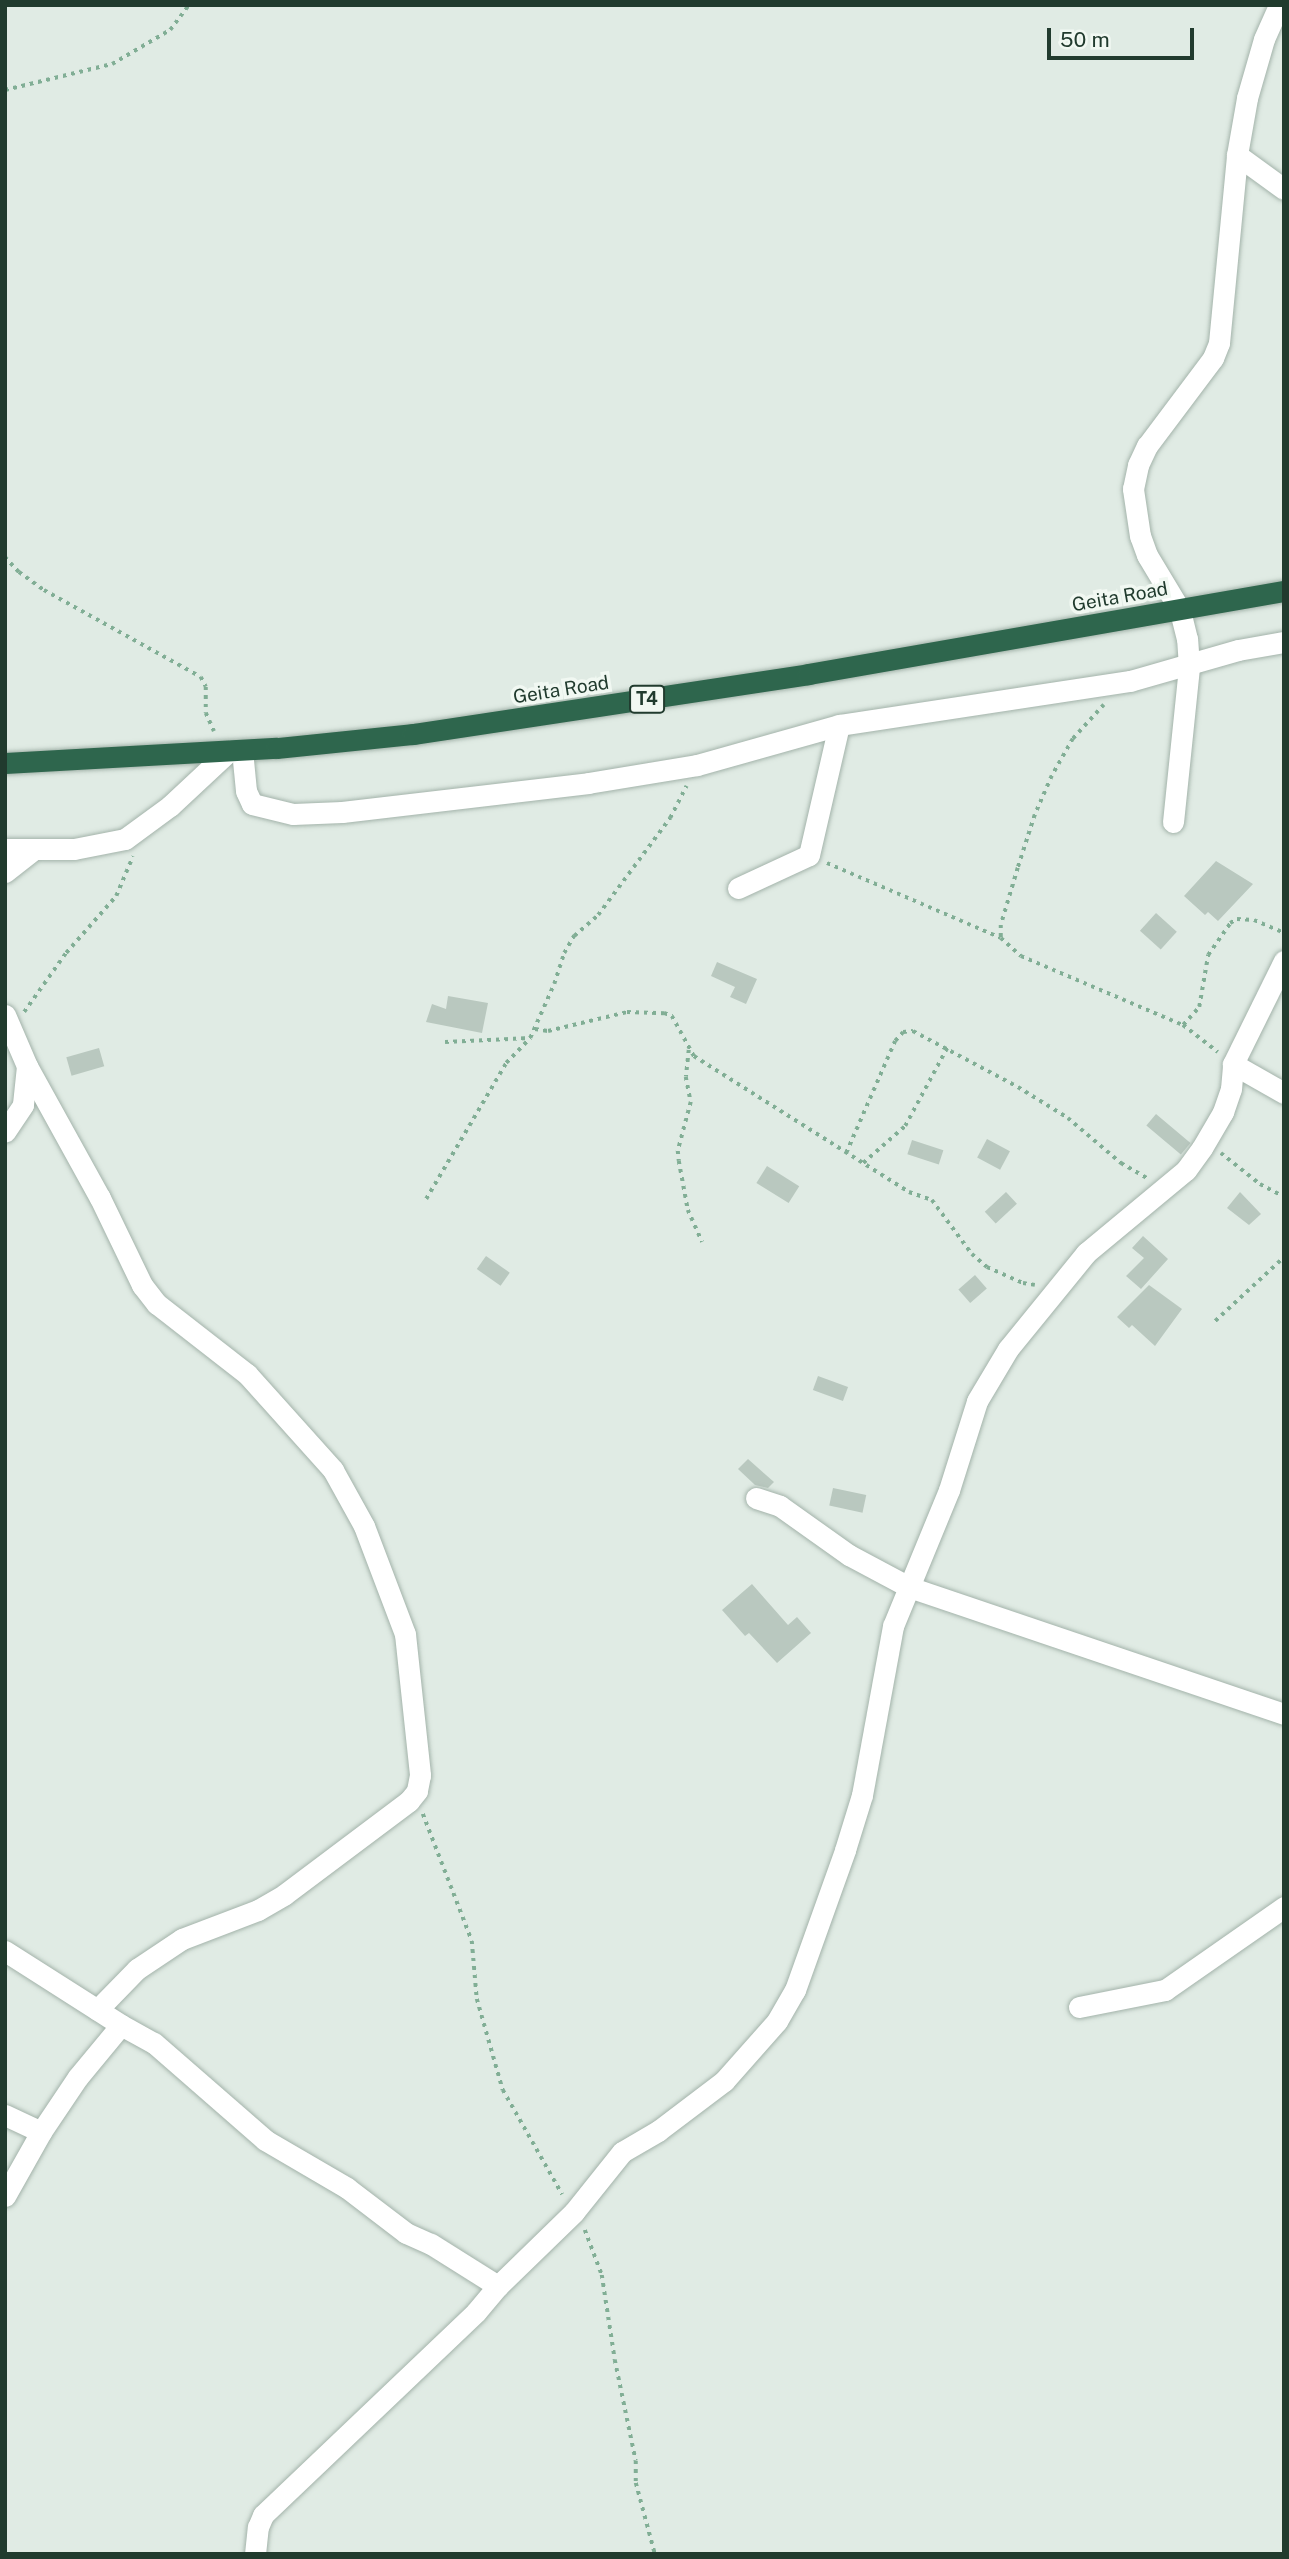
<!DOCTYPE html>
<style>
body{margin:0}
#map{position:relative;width:1289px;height:2559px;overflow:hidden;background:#e0ebe4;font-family:"Public Sans",sans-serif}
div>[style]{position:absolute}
.building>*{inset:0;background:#b9c8bf;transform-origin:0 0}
.path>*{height:3.5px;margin-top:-1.75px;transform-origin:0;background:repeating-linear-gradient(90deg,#81ae95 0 3.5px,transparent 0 8.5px)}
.roads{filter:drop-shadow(0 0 2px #a3b3aa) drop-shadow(0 0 2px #a3b3aa)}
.street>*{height:21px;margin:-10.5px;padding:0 10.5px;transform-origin:10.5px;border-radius:10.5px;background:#fff}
.highway>*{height:21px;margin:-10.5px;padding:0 10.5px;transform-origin:10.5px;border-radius:10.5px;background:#2e664d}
span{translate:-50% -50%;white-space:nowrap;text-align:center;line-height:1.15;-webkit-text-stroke:7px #f1f8f2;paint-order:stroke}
.shield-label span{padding:2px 5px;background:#f1f8f2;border:2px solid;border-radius:5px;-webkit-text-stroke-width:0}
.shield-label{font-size:18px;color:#213b2e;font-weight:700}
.street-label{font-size:19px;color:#213b2e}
.frame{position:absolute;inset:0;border:7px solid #213b2e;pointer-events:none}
.scale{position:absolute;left:1047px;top:28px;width:147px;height:32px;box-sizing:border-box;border:4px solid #213b2e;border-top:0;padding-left:9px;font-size:21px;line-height:24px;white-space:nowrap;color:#213b2e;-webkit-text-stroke:5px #f1f8f2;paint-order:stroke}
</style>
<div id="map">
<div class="building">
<div style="clip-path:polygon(1216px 861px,1253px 884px,1218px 921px,1208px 912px,1205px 915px,1184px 896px)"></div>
<div style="left:1156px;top:913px;width:28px;height:24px;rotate:42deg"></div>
<div style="clip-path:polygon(717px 962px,757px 979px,746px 1004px,730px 997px,735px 987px,711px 976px)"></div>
<div style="clip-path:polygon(448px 996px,488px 1003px,482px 1033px,426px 1022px,432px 1004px,446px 1009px)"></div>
<div style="left:99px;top:1048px;width:19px;height:34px;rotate:74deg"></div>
<div style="left:1156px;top:1114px;width:45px;height:15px;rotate:40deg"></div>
<div style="left:987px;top:1139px;width:26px;height:21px;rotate:28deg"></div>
<div style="left:912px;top:1140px;width:33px;height:15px;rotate:18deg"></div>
<div style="left:767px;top:1166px;width:38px;height:20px;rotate:32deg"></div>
<div style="left:1006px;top:1192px;width:16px;height:29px;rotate:47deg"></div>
<div style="clip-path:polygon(1240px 1192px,1261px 1214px,1249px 1225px,1227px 1208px)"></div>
<div style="clip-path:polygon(1143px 1236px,1168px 1259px,1141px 1289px,1126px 1276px,1144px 1258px,1132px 1248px)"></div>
<div style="left:486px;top:1256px;width:29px;height:16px;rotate:35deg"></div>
<div style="left:975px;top:1275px;width:18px;height:22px;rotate:49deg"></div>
<div style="clip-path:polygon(1149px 1285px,1182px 1309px,1155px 1346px,1132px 1325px,1129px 1328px,1117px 1317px)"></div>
<div style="left:818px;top:1376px;width:32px;height:15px;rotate:20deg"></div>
<div style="clip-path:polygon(748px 1459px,774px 1482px,768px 1488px,755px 1485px,738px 1469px)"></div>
<div style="left:833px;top:1488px;width:34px;height:18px;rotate:12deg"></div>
<div style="clip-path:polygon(752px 1584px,788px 1625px,797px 1617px,811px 1633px,777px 1663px,749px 1633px,745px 1636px,722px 1610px)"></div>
</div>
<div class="path">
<div style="left:5px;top:90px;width:110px;rotate:-13.7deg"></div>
<div style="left:112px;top:64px;width:67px;rotate:-30.4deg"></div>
<div style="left:170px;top:30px;width:31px;rotate:-53deg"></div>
<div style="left:5px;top:557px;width:21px;rotate:47deg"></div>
<div style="left:19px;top:572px;width:31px;rotate:36deg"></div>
<div style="left:44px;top:590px;width:179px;rotate:29deg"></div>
<div style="left:201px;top:677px;width:11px;rotate:63deg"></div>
<div style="left:206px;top:687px;width:26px;rotate:90deg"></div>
<div style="left:206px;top:713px;width:20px;rotate:66deg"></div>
<div style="left:1104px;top:705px;width:46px;rotate:132.4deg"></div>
<div style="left:1073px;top:739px;width:43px;rotate:119.6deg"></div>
<div style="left:1052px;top:776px;width:43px;rotate:113.6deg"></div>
<div style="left:1035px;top:815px;width:56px;rotate:107.8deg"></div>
<div style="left:1018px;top:868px;width:59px;rotate:106.6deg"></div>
<div style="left:1001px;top:925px;width:13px;rotate:90deg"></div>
<div style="left:1001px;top:938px;width:27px;rotate:42deg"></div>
<div style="left:1021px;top:956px;width:176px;rotate:23.1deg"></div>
<div style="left:1183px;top:1025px;width:44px;rotate:37.6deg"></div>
<div style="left:827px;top:863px;width:189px;rotate:23.3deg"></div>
<div style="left:24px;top:1012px;width:72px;rotate:-54.6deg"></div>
<div style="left:66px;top:953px;width:76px;rotate:-48.7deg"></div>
<div style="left:116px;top:896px;width:43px;rotate:-67deg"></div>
<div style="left:1183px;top:1025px;width:24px;rotate:-48deg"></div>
<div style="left:1199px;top:1007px;width:53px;rotate:-80.2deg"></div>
<div style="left:1208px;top:955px;width:39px;rotate:-55deg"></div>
<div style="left:1230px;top:923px;width:8px;rotate:-30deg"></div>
<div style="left:1237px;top:919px;width:17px;rotate:3deg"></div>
<div style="left:1254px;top:920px;width:33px;rotate:23deg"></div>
<div style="left:535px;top:1029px;width:13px;rotate:9deg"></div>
<div style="left:548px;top:1031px;width:81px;rotate:-13.5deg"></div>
<div style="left:627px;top:1012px;width:37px;rotate:2deg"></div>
<div style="left:664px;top:1013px;width:9px;rotate:21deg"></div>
<div style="left:672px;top:1016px;width:46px;rotate:61.2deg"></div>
<div style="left:694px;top:1056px;width:254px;rotate:32.3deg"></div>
<div style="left:909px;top:1192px;width:24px;rotate:19deg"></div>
<div style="left:932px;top:1200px;width:67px;rotate:53.5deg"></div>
<div style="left:972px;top:1254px;width:20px;rotate:41deg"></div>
<div style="left:987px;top:1267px;width:39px;rotate:24deg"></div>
<div style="left:1023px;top:1283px;width:12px;rotate:9deg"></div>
<div style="left:445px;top:1042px;width:85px;rotate:-2.7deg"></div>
<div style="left:530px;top:1038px;width:59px;rotate:-66deg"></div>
<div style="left:554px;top:984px;width:33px;rotate:-72deg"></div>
<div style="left:564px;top:953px;width:20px;rotate:-60deg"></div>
<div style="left:574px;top:936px;width:32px;rotate:-41deg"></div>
<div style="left:598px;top:915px;width:121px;rotate:-53.4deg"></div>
<div style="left:670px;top:818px;width:36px;rotate:-63deg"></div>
<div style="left:689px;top:1050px;width:27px;rotate:96deg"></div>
<div style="left:686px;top:1077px;width:25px;rotate:79deg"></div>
<div style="left:691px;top:1102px;width:51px;rotate:104.9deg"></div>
<div style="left:678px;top:1151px;width:10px;rotate:84deg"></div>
<div style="left:679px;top:1161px;width:50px;rotate:79.6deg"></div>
<div style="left:688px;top:1210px;width:35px;rotate:66deg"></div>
<div style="left:846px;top:1153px;width:122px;rotate:-66.4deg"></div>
<div style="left:895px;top:1041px;width:12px;rotate:-48deg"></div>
<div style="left:903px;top:1032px;width:10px;rotate:-6deg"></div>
<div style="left:913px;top:1031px;width:119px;rotate:28.1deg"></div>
<div style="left:1018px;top:1087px;width:59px;rotate:31.8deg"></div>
<div style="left:1068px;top:1118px;width:70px;rotate:40.3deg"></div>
<div style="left:1121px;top:1163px;width:30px;rotate:30deg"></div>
<div style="left:1221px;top:1153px;width:50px;rotate:38.5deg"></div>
<div style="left:1260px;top:1184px;width:27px;rotate:28deg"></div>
<div style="left:863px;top:1163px;width:56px;rotate:-41.4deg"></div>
<div style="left:905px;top:1126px;width:89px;rotate:-61.7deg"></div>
<div style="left:426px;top:1199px;width:158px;rotate:-59.5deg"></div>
<div style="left:506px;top:1063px;width:35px;rotate:-46deg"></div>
<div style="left:1215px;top:1321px;width:94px;rotate:-42.8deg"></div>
<div style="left:423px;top:1814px;width:136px;rotate:68.9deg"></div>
<div style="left:472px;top:1941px;width:58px;rotate:85.1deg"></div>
<div style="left:477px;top:1999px;width:95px;rotate:74.1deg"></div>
<div style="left:503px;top:2090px;width:120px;rotate:60.4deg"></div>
<div style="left:585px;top:2230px;width:48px;rotate:69.3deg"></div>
<div style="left:602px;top:2275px;width:86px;rotate:81.3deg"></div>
<div style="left:615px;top:2360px;width:103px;rotate:78.3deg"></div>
<div style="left:636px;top:2461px;width:22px;rotate:90deg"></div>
<div style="left:636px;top:2483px;width:73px;rotate:75deg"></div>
</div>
<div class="roads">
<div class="street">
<div style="left:1237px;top:155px;width:58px;rotate:35.9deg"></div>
<div style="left:242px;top:750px;width:41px;rotate:84.4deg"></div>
<div style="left:246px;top:791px;width:14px;rotate:65deg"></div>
<div style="left:252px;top:804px;width:42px;rotate:13.7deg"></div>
<div style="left:293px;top:814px;width:49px;rotate:-2.3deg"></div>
<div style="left:342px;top:812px;width:248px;rotate:-6.7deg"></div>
<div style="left:588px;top:783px;width:110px;rotate:-9.4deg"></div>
<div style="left:697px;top:765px;width:148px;rotate:-15.7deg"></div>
<div style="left:839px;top:725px;width:294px;rotate:-8.6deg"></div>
<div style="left:1130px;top:681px;width:112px;rotate:-16deg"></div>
<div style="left:1238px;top:650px;width:47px;rotate:-9.9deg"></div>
<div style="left:1173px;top:822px;width:157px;rotate:-84.1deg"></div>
<div style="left:1189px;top:666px;width:27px;rotate:-94deg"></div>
<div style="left:1187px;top:639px;width:30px;rotate:-104deg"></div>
<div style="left:1180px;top:610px;width:64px;rotate:-121deg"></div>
<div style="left:1147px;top:555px;width:20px;rotate:-110deg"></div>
<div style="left:1140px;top:536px;width:48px;rotate:-98.5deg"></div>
<div style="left:1133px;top:489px;width:25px;rotate:-78deg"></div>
<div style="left:1138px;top:465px;width:21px;rotate:-65deg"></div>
<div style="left:1147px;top:446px;width:110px;rotate:-53.1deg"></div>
<div style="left:1213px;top:358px;width:16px;rotate:-68deg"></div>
<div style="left:1219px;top:343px;width:189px;rotate:-84.5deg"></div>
<div style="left:1237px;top:155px;width:58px;rotate:-80deg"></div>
<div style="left:1247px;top:98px;width:61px;rotate:-73.9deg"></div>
<div style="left:1264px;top:39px;width:37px;rotate:-66deg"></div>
<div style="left:5px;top:849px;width:69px"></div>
<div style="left:74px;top:849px;width:52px;rotate:-11.1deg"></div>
<div style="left:125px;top:839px;width:56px;rotate:-36.3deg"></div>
<div style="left:170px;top:806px;width:81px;rotate:-43deg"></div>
<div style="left:5px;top:872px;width:34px;rotate:-38deg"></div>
<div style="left:738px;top:888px;width:78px;rotate:-24.9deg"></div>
<div style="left:809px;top:855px;width:133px;rotate:-77deg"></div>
<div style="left:5px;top:1015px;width:56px;rotate:66.7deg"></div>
<div style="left:27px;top:1066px;width:39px;rotate:96deg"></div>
<div style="left:23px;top:1105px;width:32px;rotate:124deg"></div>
<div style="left:1233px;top:1064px;width:59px;rotate:29.6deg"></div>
<div style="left:27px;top:1066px;width:151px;rotate:61.1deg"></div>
<div style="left:100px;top:1198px;width:97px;rotate:64.2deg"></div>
<div style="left:142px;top:1285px;width:24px;rotate:52deg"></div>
<div style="left:157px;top:1304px;width:114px;rotate:37.9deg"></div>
<div style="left:247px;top:1374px;width:129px;rotate:48.1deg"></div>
<div style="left:333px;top:1470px;width:64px;rotate:61deg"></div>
<div style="left:364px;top:1526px;width:116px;rotate:69.2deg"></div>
<div style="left:405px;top:1634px;width:142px;rotate:83.9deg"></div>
<div style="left:420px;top:1775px;width:16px;rotate:101deg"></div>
<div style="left:417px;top:1791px;width:13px;rotate:129deg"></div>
<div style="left:409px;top:1801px;width:156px;rotate:143.1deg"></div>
<div style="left:284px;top:1895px;width:30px;rotate:150deg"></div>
<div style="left:258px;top:1910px;width:81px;rotate:159.1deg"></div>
<div style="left:182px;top:1939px;width:54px;rotate:146.3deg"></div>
<div style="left:137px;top:1969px;width:57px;rotate:134.3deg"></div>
<div style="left:756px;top:1498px;width:25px;rotate:18deg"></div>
<div style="left:780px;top:1506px;width:85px;rotate:35.4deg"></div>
<div style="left:849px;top:1555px;width:68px;rotate:28.1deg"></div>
<div style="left:909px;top:1587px;width:396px;rotate:18.7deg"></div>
<div style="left:5px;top:1951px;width:138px;rotate:32.5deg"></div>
<div style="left:121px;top:2025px;width:38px;rotate:29deg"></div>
<div style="left:154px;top:2043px;width:147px;rotate:41.1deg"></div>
<div style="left:265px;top:2140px;width:95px;rotate:30.3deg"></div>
<div style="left:347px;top:2188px;width:74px;rotate:37.3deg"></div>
<div style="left:406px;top:2233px;width:27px;rotate:24deg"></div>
<div style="left:431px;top:2244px;width:79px;rotate:32.1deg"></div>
<div style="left:1079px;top:2007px;width:88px;rotate:-11.2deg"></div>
<div style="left:1165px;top:1990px;width:145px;rotate:-34.9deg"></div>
<div style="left:5px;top:2115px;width:40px;rotate:25deg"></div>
<div style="left:5px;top:2196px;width:73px;rotate:-60.6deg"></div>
<div style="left:41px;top:2132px;width:66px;rotate:-56.1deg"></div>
<div style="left:78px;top:2077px;width:67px;rotate:-50.4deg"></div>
<div style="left:255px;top:2554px;width:27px;rotate:-84deg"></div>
<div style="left:258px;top:2527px;width:13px;rotate:-67deg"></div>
<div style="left:263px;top:2515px;width:294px;rotate:-43.6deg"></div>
<div style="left:476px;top:2312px;width:34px;rotate:-50deg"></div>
<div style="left:498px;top:2286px;width:106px;rotate:-44.2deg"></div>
<div style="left:574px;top:2212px;width:77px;rotate:-51.3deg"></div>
<div style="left:622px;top:2152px;width:42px;rotate:-30.3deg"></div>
<div style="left:658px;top:2131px;width:83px;rotate:-37.1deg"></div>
<div style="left:724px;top:2081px;width:80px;rotate:-48.5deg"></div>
<div style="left:777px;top:2021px;width:36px;rotate:-60deg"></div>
<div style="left:795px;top:1990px;width:149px;rotate:-70.3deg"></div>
<div style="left:845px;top:1850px;width:58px;rotate:-72.8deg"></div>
<div style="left:862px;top:1795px;width:172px;rotate:-79.6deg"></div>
<div style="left:893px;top:1626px;width:147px;rotate:-67.6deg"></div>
<div style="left:949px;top:1490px;width:93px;rotate:-72.5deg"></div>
<div style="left:977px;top:1401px;width:61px;rotate:-59.2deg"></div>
<div style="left:1008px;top:1349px;width:124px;rotate:-50.9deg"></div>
<div style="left:1086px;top:1253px;width:130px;rotate:-39.7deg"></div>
<div style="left:1186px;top:1170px;width:27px;rotate:-54deg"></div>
<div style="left:1202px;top:1148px;width:42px;rotate:-59.7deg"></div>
<div style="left:1223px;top:1112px;width:24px;rotate:-71deg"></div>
<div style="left:1231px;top:1089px;width:25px;rotate:-85deg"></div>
<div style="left:1233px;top:1064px;width:115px;rotate:-63.7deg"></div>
</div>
<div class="highway">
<div style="left:5px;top:763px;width:272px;rotate:-3.2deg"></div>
<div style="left:277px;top:748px;width:137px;rotate:-5.9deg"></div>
<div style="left:413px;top:734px;width:400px;rotate:-8.6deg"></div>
<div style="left:808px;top:674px;width:483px;rotate:-9.9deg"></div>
</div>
</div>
<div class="shield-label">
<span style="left:647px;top:699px">T4</span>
</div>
<div class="street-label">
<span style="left:1120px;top:597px;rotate:-10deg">Geita Road</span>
<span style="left:561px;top:690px;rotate:-9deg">Geita Road</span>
</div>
<div class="frame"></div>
<div class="scale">50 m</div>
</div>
